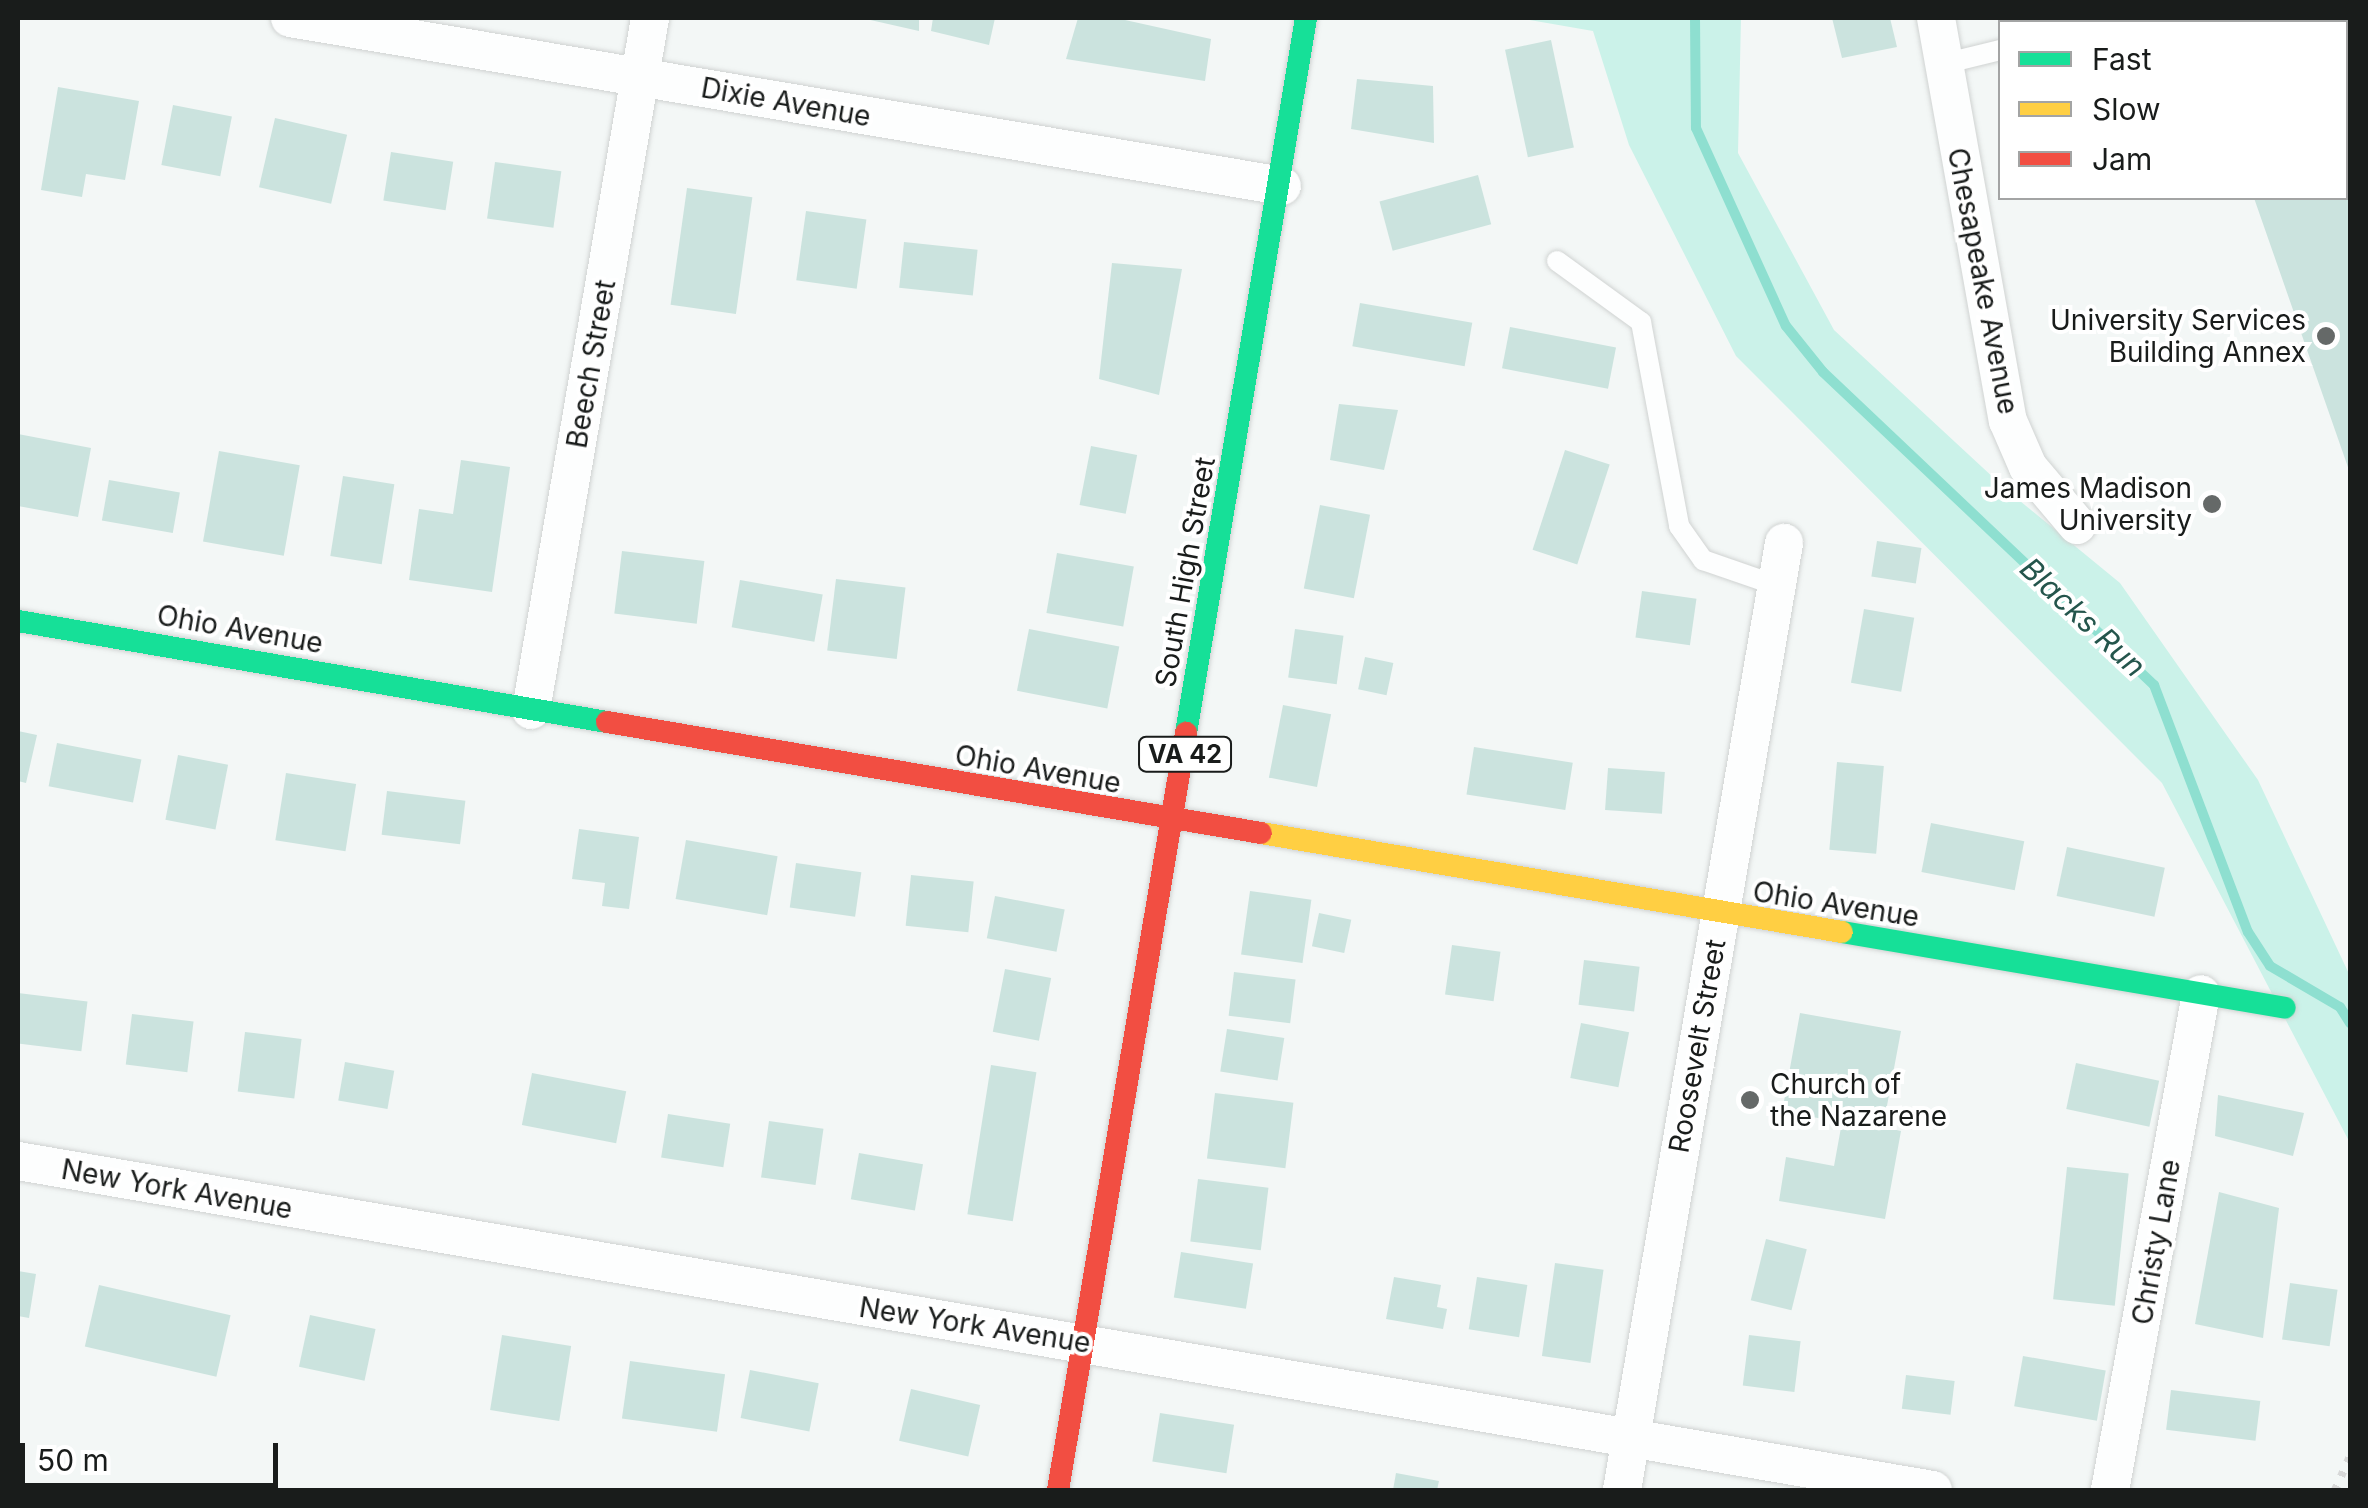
<!DOCTYPE html>
<style>
body{margin:0}
#map{position:relative;width:2368px;height:1508px;overflow:hidden;background:#f3f7f6;font-family:Inter,sans-serif}
div>[style]{position:absolute}
.green>*{inset:0;background:#cbf2e9}
.stream>*{height:10px;margin:-5px;padding:0 5px;transform-origin:5px;border-radius:5px;background:#8edfd0}
.building>*{inset:0;background:#cbe3de;transform-origin:0 0}
.path>*{height:6px;margin-top:-3px;transform-origin:0;background:repeating-linear-gradient(90deg,#dfdfdf 0 8px,transparent 0 13px)}
.roads{filter:drop-shadow(0 0 2px #d0d3d2) drop-shadow(0 0 2px #d0d3d2)}
.lane>*{height:20px;margin:-10px;padding:0 10px;transform-origin:10px;border-radius:10px;background:#fdfefe}
.street>*{height:38px;margin:-19px;padding:0 19px;transform-origin:19px;border-radius:19px;background:#fdfefe}
.fast>*{height:22px;margin:-11px;padding:0 11px;transform-origin:11px;border-radius:11px;background:#16e098}
.slow>*{height:22px;margin:-11px;padding:0 11px;transform-origin:11px;border-radius:11px;background:#ffcf43}
.jam>*{height:22px;margin:-11px;padding:0 11px;transform-origin:11px;border-radius:11px;background:#f24e42}
.rail>*{height:8px;margin-top:-4px;transform-origin:0;background:repeating-linear-gradient(90deg,#d7d8d8 0 5px,transparent 0 15px)}
.dots>*{width:28px;height:28px;translate:-50% -50%;box-sizing:border-box;border:5px solid #fff;border-radius:50%}
span{translate:-50% -50%;white-space:nowrap;text-align:center;line-height:1.15;-webkit-text-stroke:8px #fff;paint-order:stroke}
.shield-label span{padding:2px 8px;background:#fff;border:2px solid;border-radius:8px;-webkit-text-stroke-width:0}
.shield-label{font-size:25px;color:#191c1b;font-weight:700}
.street-label{font-size:28px;color:#191c1b}
.poi-label{font-size:28px;color:#191c1b}
.right{translate:-100% -50%;text-align:right}
.left{translate:0 -50%;text-align:left}
.water-label{font-size:30px;color:#24554c;font-style:italic}
.frame{position:absolute;inset:0;border:20px solid #191c1b;pointer-events:none}
.legend{position:absolute;left:1998px;top:20px;width:350px;height:180px;box-sizing:border-box;background:#fff;border:2px solid #a3a4a4;margin:0;padding:12px 18px;list-style:none;font-size:30px;color:#191c1b}
.legend li{display:flex;align-items:center;gap:20px;height:50px}
.legend b{width:50px;border:2px solid #a3a4a4}
.scale{position:absolute;left:20px;top:1443px;width:258px;height:45px;box-sizing:border-box;border:5px solid #191c1b;border-top:0;padding-left:12px;font-size:30px;line-height:35px;white-space:nowrap;color:#191c1b;-webkit-text-stroke:8px #fff;paint-order:stroke}
</style>
<div id="map">
<div class="green">
<div style="clip-path:polygon(1519px 18px,1741px 18px,1738px 153px,1834px 330px,2009px 492px,2120px 583px,2258px 780px,2350px 976px,2350px 1143px,2162px 783px,1736px 356px,1629px 145px,1593px 31px)"></div>
</div>
<div class="stream">
<div style="left:1695px;top:18px;width:110px;rotate:89.5deg"></div>
<div style="left:1696px;top:128px;width:217px;rotate:65.6deg"></div>
<div style="left:1786px;top:326px;width:59px;rotate:51.2deg"></div>
<div style="left:1823px;top:372px;width:456px;rotate:43.4deg"></div>
<div style="left:2154px;top:685px;width:264px;rotate:69.2deg"></div>
<div style="left:2248px;top:932px;width:40px;rotate:57.1deg"></div>
<div style="left:2270px;top:966px;width:81px;rotate:30.4deg"></div>
<div style="left:2340px;top:1007px;width:19px;rotate:58deg"></div>
</div>
<div class="building">
<div style="clip-path:polygon(866px 18px,919px 18px,919px 31px,866px 19px)"></div>
<div style="clip-path:polygon(933px 18px,995px 18px,989px 45px,931px 31px)"></div>
<div style="clip-path:polygon(1078px 18px,1116px 18px,1211px 39px,1205px 81px,1066px 59px)"></div>
<div style="clip-path:polygon(1832px 18px,1890px 18px,1897px 47px,1842px 58px)"></div>
<div style="left:1551px;top:40px;width:110px;height:47px;rotate:78deg"></div>
<div style="clip-path:polygon(1357px 79px,1433px 86px,1434px 143px,1351px 129px)"></div>
<div style="clip-path:polygon(58px 87px,139px 101px,125px 180px,86px 174px,82px 197px,41px 190px)"></div>
<div style="left:173px;top:105px;width:60px;height:61px;rotate:11deg"></div>
<div style="left:275px;top:118px;width:74px;height:71px;rotate:13deg"></div>
<div style="clip-path:polygon(2346px 119px,2350px 132px,2350px 473px,2254px 198px,2346px 198px)"></div>
<div style="left:391px;top:152px;width:63px;height:49px;rotate:9deg"></div>
<div style="left:495px;top:162px;width:67px;height:57px;rotate:8deg"></div>
<div style="left:1478px;top:175px;width:51px;height:102px;rotate:75deg"></div>
<div style="left:687px;top:188px;width:66px;height:118px;rotate:8deg"></div>
<div style="left:806px;top:211px;width:61px;height:70px;rotate:8deg"></div>
<div style="left:904px;top:242px;width:74px;height:46px;rotate:6deg"></div>
<div style="clip-path:polygon(1112px 263px,1182px 269px,1159px 395px,1099px 379px)"></div>
<div style="left:1360px;top:303px;width:114px;height:44px;rotate:10deg"></div>
<div style="left:1510px;top:327px;width:108px;height:42px;rotate:11deg"></div>
<div style="clip-path:polygon(1339px 404px,1398px 410px,1384px 470px,1330px 460px)"></div>
<div style="clip-path:polygon(18px 434px,91px 448px,78px 517px,18px 506px)"></div>
<div style="left:1091px;top:446px;width:47px;height:60px;rotate:11deg"></div>
<div style="left:1565px;top:450px;width:47px;height:105px;rotate:18deg"></div>
<div style="left:219px;top:451px;width:82px;height:92px;rotate:10deg"></div>
<div style="clip-path:polygon(461px 460px,510px 467px,492px 592px,409px 580px,419px 509px,453px 514px)"></div>
<div style="left:343px;top:476px;width:52px;height:81px;rotate:9deg"></div>
<div style="left:109px;top:480px;width:72px;height:41px;rotate:10deg"></div>
<div style="left:1320px;top:505px;width:51px;height:85px;rotate:11deg"></div>
<div style="left:1877px;top:541px;width:45px;height:36px;rotate:9deg"></div>
<div style="left:622px;top:551px;width:83px;height:63px;rotate:7deg"></div>
<div style="left:1057px;top:553px;width:78px;height:61px;rotate:10deg"></div>
<div style="left:836px;top:579px;width:70px;height:72px;rotate:7deg"></div>
<div style="left:740px;top:580px;width:84px;height:48px;rotate:10deg"></div>
<div style="left:1642px;top:591px;width:55px;height:47px;rotate:8deg"></div>
<div style="left:1864px;top:609px;width:51px;height:75px;rotate:10deg"></div>
<div style="left:1029px;top:629px;width:92px;height:63px;rotate:11deg"></div>
<div style="left:1295px;top:629px;width:49px;height:49px;rotate:8deg"></div>
<div style="left:1365px;top:657px;width:29px;height:33px;rotate:12deg"></div>
<div style="left:1283px;top:705px;width:49px;height:74px;rotate:11deg"></div>
<div style="clip-path:polygon(18px 731px,37px 735px,26px 783px,18px 781px)"></div>
<div style="left:57px;top:743px;width:86px;height:44px;rotate:11deg"></div>
<div style="left:1474px;top:747px;width:100px;height:48px;rotate:9deg"></div>
<div style="left:178px;top:755px;width:51px;height:66px;rotate:11deg"></div>
<div style="left:1837px;top:762px;width:47px;height:88px;rotate:5deg"></div>
<div style="left:1608px;top:768px;width:57px;height:42px;rotate:4deg"></div>
<div style="left:286px;top:773px;width:71px;height:68px;rotate:9deg"></div>
<div style="left:387px;top:791px;width:79px;height:44px;rotate:7deg"></div>
<div style="left:1931px;top:823px;width:95px;height:50px;rotate:11deg"></div>
<div style="clip-path:polygon(579px 829px,639px 837px,629px 909px,602px 906px,605px 883px,572px 879px)"></div>
<div style="left:686px;top:840px;width:93px;height:60px;rotate:10deg"></div>
<div style="left:2067px;top:847px;width:100px;height:50px;rotate:12deg"></div>
<div style="left:796px;top:863px;width:66px;height:45px;rotate:8deg"></div>
<div style="left:911px;top:875px;width:63px;height:51px;rotate:6deg"></div>
<div style="left:1250px;top:891px;width:62px;height:64px;rotate:8deg"></div>
<div style="left:995px;top:896px;width:71px;height:43px;rotate:11deg"></div>
<div style="left:1319px;top:913px;width:33px;height:34px;rotate:12deg"></div>
<div style="left:1452px;top:945px;width:49px;height:50px;rotate:8deg"></div>
<div style="left:1584px;top:960px;width:56px;height:45px;rotate:7deg"></div>
<div style="left:1005px;top:969px;width:47px;height:64px;rotate:11deg"></div>
<div style="left:1234px;top:972px;width:62px;height:44px;rotate:7deg"></div>
<div style="left:18px;top:993px;width:70px;height:50px;rotate:7deg"></div>
<div style="clip-path:polygon(1800px 1013px,1901px 1031px,1883px 1127px,1901px 1131px,1885px 1219px,1779px 1201px,1786px 1157px,1834px 1166px,1842px 1122px,1782px 1112px)"></div>
<div style="left:132px;top:1014px;width:62px;height:51px;rotate:7deg"></div>
<div style="left:1581px;top:1023px;width:49px;height:56px;rotate:11deg"></div>
<div style="left:1227px;top:1029px;width:58px;height:43px;rotate:9deg"></div>
<div style="left:245px;top:1032px;width:57px;height:60px;rotate:7deg"></div>
<div style="left:345px;top:1062px;width:50px;height:39px;rotate:10deg"></div>
<div style="left:2076px;top:1063px;width:85px;height:47px;rotate:12deg"></div>
<div style="left:991px;top:1065px;width:46px;height:151px;rotate:9deg"></div>
<div style="left:532px;top:1073px;width:96px;height:53px;rotate:11deg"></div>
<div style="left:1215px;top:1093px;width:79px;height:66px;rotate:7deg"></div>
<div style="clip-path:polygon(2218px 1095px,2304px 1113px,2293px 1156px,2215px 1136px)"></div>
<div style="left:668px;top:1114px;width:63px;height:44px;rotate:9deg"></div>
<div style="left:769px;top:1121px;width:55px;height:57px;rotate:8deg"></div>
<div style="left:859px;top:1153px;width:65px;height:47px;rotate:10deg"></div>
<div style="left:2067px;top:1167px;width:62px;height:133px;rotate:6deg"></div>
<div style="left:1198px;top:1179px;width:71px;height:63px;rotate:7deg"></div>
<div style="clip-path:polygon(2219px 1192px,2279px 1208px,2263px 1338px,2195px 1324px)"></div>
<div style="left:1766px;top:1239px;width:42px;height:63px;rotate:14deg"></div>
<div style="left:1181px;top:1252px;width:73px;height:46px;rotate:9deg"></div>
<div style="left:1555px;top:1263px;width:49px;height:94px;rotate:8deg"></div>
<div style="clip-path:polygon(18px 1271px,36px 1274px,29px 1318px,18px 1316px)"></div>
<div style="clip-path:polygon(1394px 1277px,1441px 1285px,1437px 1307px,1447px 1309px,1443px 1329px,1386px 1319px)"></div>
<div style="left:1477px;top:1277px;width:51px;height:53px;rotate:9deg"></div>
<div style="left:2290px;top:1283px;width:48px;height:57px;rotate:8deg"></div>
<div style="left:99px;top:1285px;width:135px;height:63px;rotate:13deg"></div>
<div style="left:310px;top:1315px;width:67px;height:53px;rotate:12deg"></div>
<div style="left:502px;top:1335px;width:70px;height:76px;rotate:9deg"></div>
<div style="left:1749px;top:1335px;width:52px;height:51px;rotate:7deg"></div>
<div style="left:2023px;top:1356px;width:84px;height:51px;rotate:10deg"></div>
<div style="left:630px;top:1361px;width:96px;height:58px;rotate:8deg"></div>
<div style="left:750px;top:1370px;width:70px;height:49px;rotate:11deg"></div>
<div style="left:1906px;top:1375px;width:49px;height:34px;rotate:7deg"></div>
<div style="left:911px;top:1389px;width:71px;height:53px;rotate:13deg"></div>
<div style="left:2171px;top:1390px;width:90px;height:40px;rotate:7deg"></div>
<div style="left:1160px;top:1413px;width:75px;height:49px;rotate:9deg"></div>
<div style="clip-path:polygon(1396px 1473px,1439px 1481px,1437px 1490px,1393px 1490px)"></div>
</div>
<div class="path">
<div style="left:2346px;top:53px;width:11px;rotate:-68deg"></div>
</div>
<div class="roads">
<div class="lane">
<div style="left:2113px;top:22px;width:21px;rotate:-11deg"></div>
<div style="left:1943px;top:64px;width:59px;rotate:-13.8deg"></div>
<div style="left:1557px;top:261px;width:104px;rotate:36deg"></div>
<div style="left:1641px;top:322px;width:208px;rotate:79.4deg"></div>
<div style="left:1679px;top:526px;width:42px;rotate:54.8deg"></div>
<div style="left:1703px;top:560px;width:76px;rotate:19.1deg"></div>
</div>
<div class="street">
<div style="left:290px;top:18px;width:1006px;rotate:9.61deg"></div>
<div style="left:1936px;top:18px;width:409px;rotate:79.9deg"></div>
<div style="left:2008px;top:421px;width:50px;rotate:66.5deg"></div>
<div style="left:2028px;top:467px;width:76px;rotate:49.8deg"></div>
<div style="left:531px;top:710px;width:702px;rotate:-80.24deg"></div>
<div style="left:18px;top:1161px;width:1943px;rotate:9.75deg"></div>
<div style="left:1622px;top:1490px;width:961px;rotate:-80.29deg"></div>
<div style="left:2110px;top:1490px;width:504px;rotate:-79.6deg"></div>
</div>
<div class="fast">
<div style="left:18px;top:621px;width:598px;rotate:9.73deg"></div>
<div style="left:1186px;top:733px;width:725px;rotate:-80.47deg"></div>
<div style="left:1842px;top:932px;width:449px;rotate:9.7deg"></div>
</div>
<div class="slow">
<div style="left:1261px;top:833px;width:589px;rotate:9.67deg"></div>
</div>
<div class="jam">
<div style="left:607px;top:722px;width:663px;rotate:9.63deg"></div>
<div style="left:1058px;top:1490px;width:768px;rotate:-80.4deg"></div>
</div>
</div>
<div class="rail">
<div style="left:2335px;top:1490px;width:37px;rotate:-66deg"></div>
</div>
<div class="dots">
<div style="left:2326px;top:336px;background:#656968"></div>
<div style="left:2212px;top:504px;background:#656968"></div>
<div style="left:1750px;top:1100px;background:#656968"></div>
</div>
<div class="shield-label">
<span style="left:1185px;top:754px">VA 42</span>
</div>
<div class="street-label">
<span style="left:786px;top:102px;rotate:10deg">Dixie Avenue</span>
<span style="left:1983px;top:281px;rotate:79deg">Chesapeake Avenue</span>
<span style="left:591px;top:364px;rotate:-80deg">Beech Street</span>
<span style="left:1185px;top:572px;rotate:-80deg">South High Street</span>
<span style="left:240px;top:629px;rotate:10deg">Ohio Avenue</span>
<span style="left:1038px;top:769px;rotate:10deg">Ohio Avenue</span>
<span style="left:1836px;top:904px;rotate:9deg">Ohio Avenue</span>
<span style="left:1697px;top:1046px;rotate:-80deg">Roosevelt Street</span>
<span style="left:177px;top:1189px;rotate:10deg">New York Avenue</span>
<span style="left:2156px;top:1242px;rotate:-80deg">Christy Lane</span>
<span style="left:975px;top:1325px;rotate:9deg">New York Avenue</span>
</div>
<div class="poi-label">
<span class="right" style="left:2306px;top:336px">University Services<br>Building Annex</span>
<span class="right" style="left:2192px;top:504px">James Madison<br>University</span>
<span class="left" style="left:1770px;top:1100px">Church of<br>the Nazarene</span>
</div>
<div class="water-label">
<span style="left:2083px;top:617px;rotate:43deg">Blacks Run</span>
</div>
<div class="frame"></div>
<ul class="legend">
<li><b style="height:12px;background:#16e098"></b>Fast</li>
<li><b style="height:12px;background:#ffcf43"></b>Slow</li>
<li><b style="height:12px;background:#f24e42"></b>Jam</li>
</ul>
<div class="scale">50 m</div>
</div>
